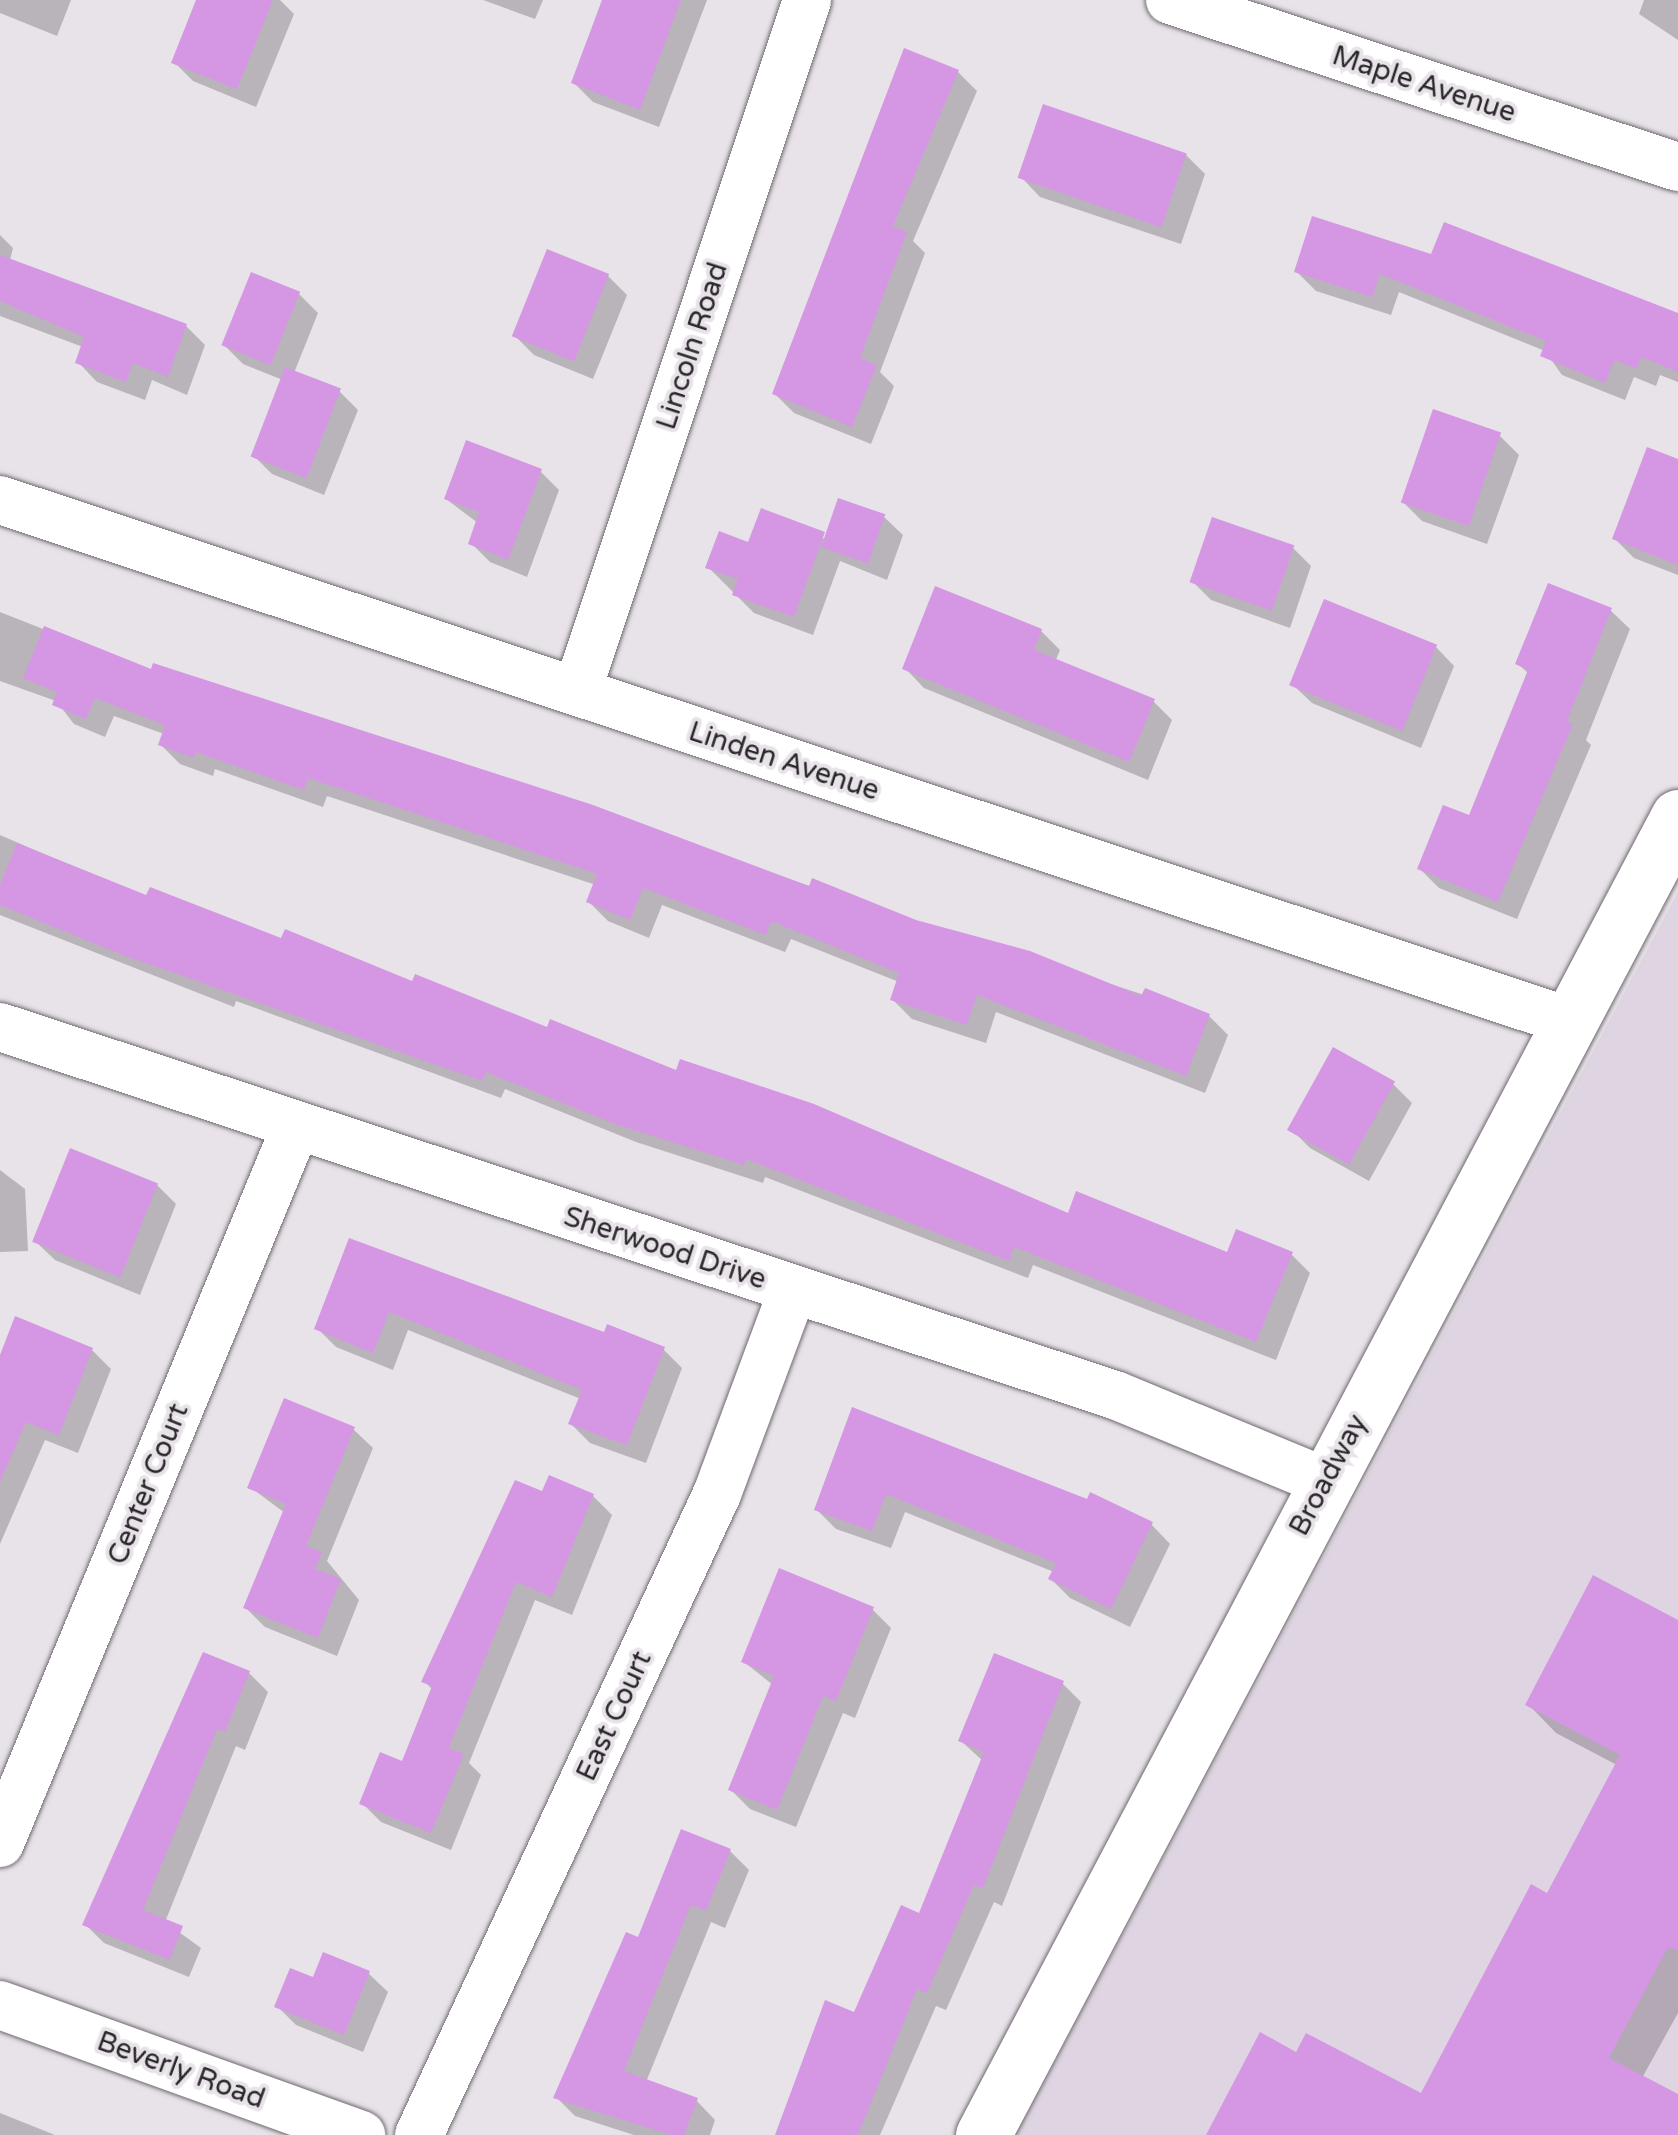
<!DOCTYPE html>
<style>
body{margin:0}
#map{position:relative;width:1678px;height:2135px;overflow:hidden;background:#e8e2e9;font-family:"Varela Round",sans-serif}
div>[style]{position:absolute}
.built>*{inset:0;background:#dfd4e1}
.shadow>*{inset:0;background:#0003}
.building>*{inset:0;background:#d596e4;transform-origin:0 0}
.roads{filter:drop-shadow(0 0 2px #6e696f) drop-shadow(0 0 2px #6e696f)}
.street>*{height:48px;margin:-24px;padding:0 24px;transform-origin:24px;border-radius:24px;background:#fff}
.secondary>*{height:55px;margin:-27.5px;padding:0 27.5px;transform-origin:27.5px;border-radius:27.5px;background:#fff}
span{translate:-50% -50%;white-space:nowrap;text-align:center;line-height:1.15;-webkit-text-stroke:8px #e8e2e9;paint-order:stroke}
.street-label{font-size:28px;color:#292729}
</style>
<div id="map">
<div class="built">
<div style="clip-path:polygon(1678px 892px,1678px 2135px,1016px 2135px)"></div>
</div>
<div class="shadow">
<div style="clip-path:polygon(0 0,71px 0,57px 36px,0 13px)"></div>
<div style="clip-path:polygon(199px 0,280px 0,294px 14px,256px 107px,193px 81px,174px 62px)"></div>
<div style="clip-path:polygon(483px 0,543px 0,535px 19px)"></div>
<div style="clip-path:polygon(605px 0,707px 0,659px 127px,593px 102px,574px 83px)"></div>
<div style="clip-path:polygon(1644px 0,1678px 0,1678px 40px,1639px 14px)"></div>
<div style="clip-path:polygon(958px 72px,977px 91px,913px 241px,925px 253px,880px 372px,894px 386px,871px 444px,794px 413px,775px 394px)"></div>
<div style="clip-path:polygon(1186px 155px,1205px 174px,1181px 244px,1040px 197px,1021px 177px)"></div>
<div style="clip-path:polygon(0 235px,13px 248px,10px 260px,186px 326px,205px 345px,187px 395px,152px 380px,145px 400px,97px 382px,78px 362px,83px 347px,0 316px)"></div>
<div style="clip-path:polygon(1433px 257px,1678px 316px,1678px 382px,1660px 375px,1656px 386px,1634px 377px,1625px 400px,1562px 375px,1545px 351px,1399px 292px,1391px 315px,1316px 291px,1297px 272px)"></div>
<div style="clip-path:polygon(608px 276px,627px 295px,593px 379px,534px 355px,515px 336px)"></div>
<div style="clip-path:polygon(299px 294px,318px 313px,294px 373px,339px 391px,358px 410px,324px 495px,272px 474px,253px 455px,283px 380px,243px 364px,224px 345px)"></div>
<div style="clip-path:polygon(1500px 436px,1519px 455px,1487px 544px,1422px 521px,1403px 502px)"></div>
<div style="clip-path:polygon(1678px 462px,1678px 575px,1634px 558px,1615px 539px)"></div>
<div style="clip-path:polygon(540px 471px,559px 490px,527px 577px,490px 562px,471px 543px,478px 523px,446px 499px)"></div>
<div style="clip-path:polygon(883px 516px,903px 535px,887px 580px,840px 561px,813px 635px,754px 613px,708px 567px,750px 545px,827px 538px)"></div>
<div style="clip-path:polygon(1292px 547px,1311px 566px,1290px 628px,1211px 600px,1192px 581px)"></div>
<div style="clip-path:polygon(1610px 610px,1630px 629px,1586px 740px,1591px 745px,1517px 919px,1439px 888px,1420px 869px,1471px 819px,1529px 674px,1518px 664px)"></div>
<div style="clip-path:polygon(0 612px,152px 672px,1209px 1016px,1228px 1035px,1205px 1093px,996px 1012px,986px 1043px,912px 1019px,893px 1000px,899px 982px,791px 939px,785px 952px,662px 905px,649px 938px,608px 921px,589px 902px,596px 885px,327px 796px,323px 807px,215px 769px,213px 776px,180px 764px,160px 744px,164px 734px,114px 716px,105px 737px,74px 724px,56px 701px,0 681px)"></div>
<div style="clip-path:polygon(1041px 631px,1060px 650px,1055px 662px,1153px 701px,1172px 720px,1148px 780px,924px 688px,905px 668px)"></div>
<div style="clip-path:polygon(1435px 646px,1454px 666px,1421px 748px,1312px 703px,1292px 684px)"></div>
<div style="clip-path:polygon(0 835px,148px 899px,678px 1074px,1069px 1216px,1229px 1256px,1291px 1254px,1310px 1273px,1276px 1360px,1033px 1265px,1028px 1278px,765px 1177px,763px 1183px,636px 1142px,505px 1089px,501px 1098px,236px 1001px,234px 1007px,0 915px)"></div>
<div style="clip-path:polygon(1393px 1084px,1412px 1103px,1369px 1181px,1310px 1148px,1291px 1129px)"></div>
<div style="clip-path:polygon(0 1170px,25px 1189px,28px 1251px,0 1252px)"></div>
<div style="clip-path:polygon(157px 1185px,176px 1204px,140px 1295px,55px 1260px,35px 1241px)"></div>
<div style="clip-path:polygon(350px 1241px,606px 1335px,663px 1349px,682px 1368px,646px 1463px,590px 1443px,571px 1424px,581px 1399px,408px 1330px,393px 1370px,336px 1347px,317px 1328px)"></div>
<div style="clip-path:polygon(92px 1350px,111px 1369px,78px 1453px,45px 1440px,0 1544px,0 1362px)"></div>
<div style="clip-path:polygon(853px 1410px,1151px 1524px,1170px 1544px,1130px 1627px,1070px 1598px,1051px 1579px,1054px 1572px,905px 1512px,891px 1548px,836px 1529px,817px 1510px)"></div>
<div style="clip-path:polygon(353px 1429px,373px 1448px,327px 1561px,359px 1600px,337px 1656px,265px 1627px,246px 1608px,285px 1513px,250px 1487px)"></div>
<div style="clip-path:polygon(544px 1495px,593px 1496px,612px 1515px,572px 1615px,535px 1600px,469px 1763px,481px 1775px,451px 1850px,381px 1822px,362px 1803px,403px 1765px,433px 1690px,424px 1681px)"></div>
<div style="clip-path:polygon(872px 1609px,891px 1628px,855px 1718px,843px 1713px,796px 1827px,750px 1809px,731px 1790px,773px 1685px,744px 1662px)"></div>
<div style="clip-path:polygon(1678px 1623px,1678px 2013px,1642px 2078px,1678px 2097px,1678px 2135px,1218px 2135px,1297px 2055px,1422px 2097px,1548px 1897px,1617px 1765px,1556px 1733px,1528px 1704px)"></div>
<div style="clip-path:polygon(249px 1673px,268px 1692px,245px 1750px,236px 1746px,165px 1922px,201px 1948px,189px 1977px,104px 1943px,85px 1924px)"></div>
<div style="clip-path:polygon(1062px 1683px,1081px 1702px,1002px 1906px,994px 1902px,946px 2010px,936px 2006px,880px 2135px,777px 2135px,920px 1916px,983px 1761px,961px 1741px)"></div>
<div style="clip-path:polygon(730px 1851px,749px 1870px,725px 1928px,711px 1922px,646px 2082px,696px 2100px,715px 2120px,710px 2135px,634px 2135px,575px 2116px,556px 2097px,639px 1940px)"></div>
<div style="clip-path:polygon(368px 1973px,388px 1992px,363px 2052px,296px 2025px,277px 2006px)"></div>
<div style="clip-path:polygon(0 2113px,55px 2135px,0 2135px)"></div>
</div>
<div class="building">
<div style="clip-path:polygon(196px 0,273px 0,237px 89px,171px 63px)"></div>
<div style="clip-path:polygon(602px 0,681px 0,640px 110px,571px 83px)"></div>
<div style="clip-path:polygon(904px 48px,959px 70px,893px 226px,907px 232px,860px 358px,877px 365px,852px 427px,772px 394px)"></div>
<div style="left:1043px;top:104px;width:152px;height:78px;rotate:19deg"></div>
<div style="clip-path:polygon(1312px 216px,1431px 254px,1444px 222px,1678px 313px,1678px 372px,1641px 357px,1637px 369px,1615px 360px,1605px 383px,1540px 356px,1546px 341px,1380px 274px,1372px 297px,1294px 272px)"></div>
<div style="left:547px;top:249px;width:67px;height:94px;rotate:22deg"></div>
<div style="clip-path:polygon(0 255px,187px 324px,168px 377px,133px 363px,126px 382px,75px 363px,84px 337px,0 301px)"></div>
<div style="left:251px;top:272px;width:53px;height:79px;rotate:22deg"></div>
<div style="left:285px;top:367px;width:60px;height:96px;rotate:21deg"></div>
<div style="left:1433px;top:409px;width:72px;height:99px;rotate:19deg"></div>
<div style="clip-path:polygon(466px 440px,542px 469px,508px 560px,468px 544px,479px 512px,444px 499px)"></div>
<div style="clip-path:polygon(1647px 447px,1678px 459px,1678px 565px,1612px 539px)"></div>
<div style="left:838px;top:498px;width:50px;height:52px;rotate:19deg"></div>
<div style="clip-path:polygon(761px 508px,825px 532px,794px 617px,732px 595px,738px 579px,705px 568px,719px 531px,748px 542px)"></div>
<div style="left:1212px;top:517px;width:87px;height:69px;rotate:19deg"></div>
<div style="clip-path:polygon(1548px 583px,1612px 608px,1567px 721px,1573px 724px,1498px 902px,1417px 869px,1443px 805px,1469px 815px,1528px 670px,1515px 664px)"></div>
<div style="clip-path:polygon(935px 586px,1042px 629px,1034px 650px,1155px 699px,1129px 762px,902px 669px)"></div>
<div style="left:1324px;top:599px;width:122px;height:93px;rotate:22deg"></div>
<div style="clip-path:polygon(44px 626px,151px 669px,153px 663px,593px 805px,809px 886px,812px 878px,916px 920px,1030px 951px,1141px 996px,1145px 988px,1210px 1014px,1186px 1076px,977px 995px,967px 1025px,890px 1000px,899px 973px,771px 921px,766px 935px,643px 888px,630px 920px,586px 902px,597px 874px,308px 778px,304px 790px,196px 752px,194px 758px,158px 745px,165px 725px,95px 698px,86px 719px,52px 705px,57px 692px,23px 678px)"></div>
<div style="clip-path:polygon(17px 843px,146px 895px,150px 887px,281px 938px,285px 929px,412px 981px,415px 974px,547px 1027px,550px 1019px,676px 1070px,680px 1059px,814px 1104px,1068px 1213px,1076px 1191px,1227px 1252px,1236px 1229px,1293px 1252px,1256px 1342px,1014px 1247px,1009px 1261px,746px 1159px,744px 1165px,615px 1124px,486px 1072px,482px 1081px,123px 955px,0 905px,0 885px)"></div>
<div style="left:1333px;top:1047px;width:71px;height:95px;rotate:29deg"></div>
<div style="left:70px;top:1148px;width:95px;height:101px;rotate:22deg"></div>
<div style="clip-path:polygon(349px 1238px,604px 1332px,607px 1324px,665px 1347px,627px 1445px,568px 1424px,582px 1390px,389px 1312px,373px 1353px,314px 1329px)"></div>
<div style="clip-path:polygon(15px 1316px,93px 1348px,59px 1435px,26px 1422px,0 1482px,0 1355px)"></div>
<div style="clip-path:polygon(284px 1398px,355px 1427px,306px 1546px,322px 1552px,315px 1569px,341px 1579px,318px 1638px,243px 1608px,286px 1504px,247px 1488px)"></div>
<div style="clip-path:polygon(852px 1407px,1087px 1499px,1090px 1492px,1153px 1522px,1111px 1609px,1048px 1579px,1056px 1563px,886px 1494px,872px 1531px,814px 1510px)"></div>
<div style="clip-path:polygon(549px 1475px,594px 1494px,552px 1597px,516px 1582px,449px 1748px,464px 1754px,431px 1833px,359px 1804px,380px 1752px,402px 1761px,432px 1686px,421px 1682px,515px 1480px,542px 1491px)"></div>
<div style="clip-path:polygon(779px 1568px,874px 1607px,836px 1701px,823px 1696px,777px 1810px,728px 1790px,774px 1676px,741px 1662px)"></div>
<div style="clip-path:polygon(1593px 1575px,1678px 1620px,1678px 1951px,1668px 1947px,1609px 2058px,1678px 2094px,1678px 2135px,1206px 2135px,1260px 2032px,1296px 2052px,1306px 2033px,1421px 2093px,1531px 1884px,1547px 1893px,1620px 1755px,1525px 1705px)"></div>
<div style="clip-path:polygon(203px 1652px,250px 1671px,225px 1732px,217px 1729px,143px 1910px,183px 1926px,170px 1960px,82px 1925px)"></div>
<div style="clip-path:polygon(994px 1653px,1064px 1681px,983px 1888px,974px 1885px,927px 1993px,917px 1989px,858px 2135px,775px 2135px,825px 2000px,854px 2012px,901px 1905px,919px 1913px,984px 1752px,958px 1741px)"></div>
<div style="clip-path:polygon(681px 1829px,731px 1849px,706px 1911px,691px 1905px,624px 2071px,698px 2098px,684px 2135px,671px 2135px,553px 2098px,626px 1932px,638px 1937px)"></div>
<div style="clip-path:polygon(323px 1952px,370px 1971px,344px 2035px,274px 2007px,290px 1968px,313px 1977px)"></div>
</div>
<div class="roads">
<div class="street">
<div style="left:1170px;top:0;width:535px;rotate:18.2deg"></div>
<div style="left:0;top:500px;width:1652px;rotate:18.38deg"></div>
<div style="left:577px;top:692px;width:729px;rotate:-71.61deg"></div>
<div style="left:0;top:1027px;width:1174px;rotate:18.27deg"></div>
<div style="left:1115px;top:1395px;width:226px;rotate:22.4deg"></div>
<div style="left:0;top:1843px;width:776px;rotate:-67.57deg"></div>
<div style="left:0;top:2005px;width:384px;rotate:19.8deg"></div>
<div style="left:419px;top:2135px;width:707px;rotate:-65.07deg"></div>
<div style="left:717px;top:1494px;width:218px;rotate:-69.6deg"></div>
</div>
<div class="secondary">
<div style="left:983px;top:2135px;width:1490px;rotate:-62.2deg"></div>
</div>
</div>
<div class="street-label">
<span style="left:1424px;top:84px;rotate:18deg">Maple Avenue</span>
<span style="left:692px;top:346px;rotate:-72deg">Lincoln Road</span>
<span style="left:784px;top:761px;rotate:18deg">Linden Avenue</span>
<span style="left:665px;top:1248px;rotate:18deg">Sherwood Drive</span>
<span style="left:1328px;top:1475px;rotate:-62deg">Broadway</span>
<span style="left:148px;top:1484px;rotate:-68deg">Center Court</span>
<span style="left:614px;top:1716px;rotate:-65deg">East Court</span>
<span style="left:181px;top:2070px;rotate:20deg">Beverly Road</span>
</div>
</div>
